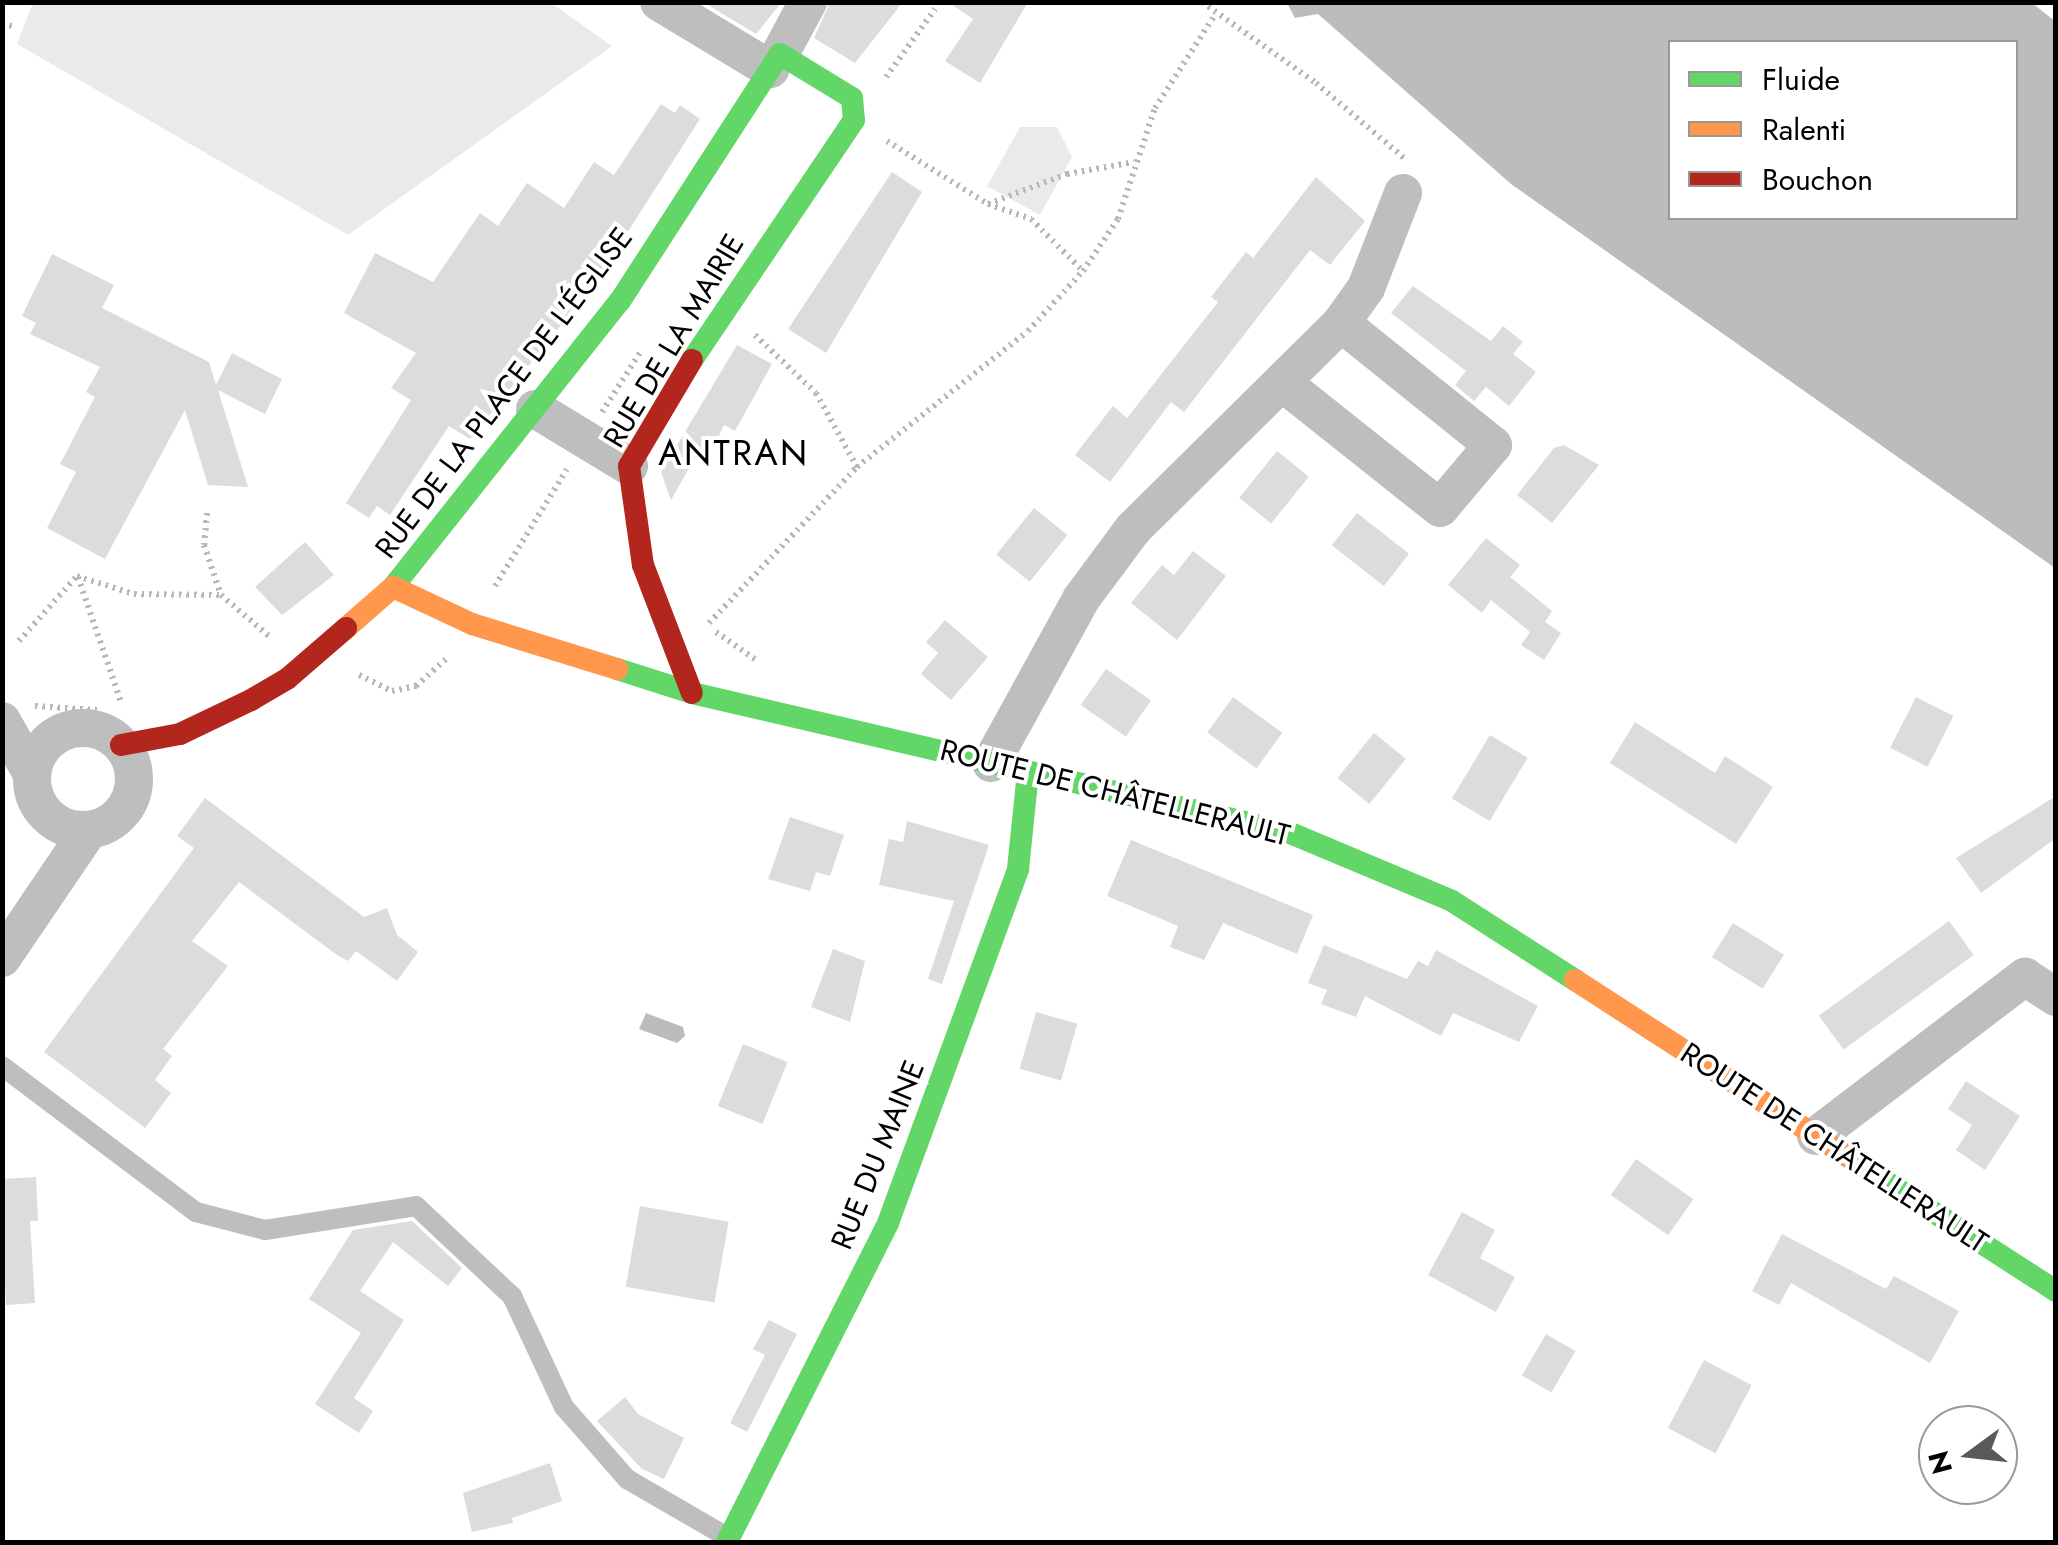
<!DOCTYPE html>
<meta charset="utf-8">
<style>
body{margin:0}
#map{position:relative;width:2058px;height:1545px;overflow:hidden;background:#fff;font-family:Jost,sans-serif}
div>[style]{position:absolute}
.green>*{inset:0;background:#eaeaea}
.water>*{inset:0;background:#bcbcbc}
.building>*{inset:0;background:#dcdcdc;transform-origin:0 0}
.path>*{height:6px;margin-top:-3px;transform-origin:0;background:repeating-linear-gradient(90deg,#b8b8b8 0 2.5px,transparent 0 7.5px)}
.lane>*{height:20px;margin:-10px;padding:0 10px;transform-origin:10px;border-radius:10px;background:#bebebe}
.street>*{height:38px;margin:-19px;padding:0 19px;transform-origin:19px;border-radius:19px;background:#bebebe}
.street>.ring{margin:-19px;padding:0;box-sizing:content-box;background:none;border:38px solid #bebebe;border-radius:50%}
.fast>*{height:22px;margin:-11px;padding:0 11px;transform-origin:11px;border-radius:11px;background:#63d668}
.slow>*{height:22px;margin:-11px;padding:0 11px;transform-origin:11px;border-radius:11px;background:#ff974d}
.jam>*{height:22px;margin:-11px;padding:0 11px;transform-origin:11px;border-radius:11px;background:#b3261e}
span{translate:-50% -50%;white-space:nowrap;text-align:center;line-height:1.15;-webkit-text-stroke:8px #fff;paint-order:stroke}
.street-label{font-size:30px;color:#000}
.quarter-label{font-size:35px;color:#000;letter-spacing:2.5px}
.frame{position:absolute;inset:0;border:5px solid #000;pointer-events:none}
.legend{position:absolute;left:1668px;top:40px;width:350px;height:180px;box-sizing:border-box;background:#fff;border:2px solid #999;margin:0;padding:12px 18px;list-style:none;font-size:30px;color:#000}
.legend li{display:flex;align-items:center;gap:20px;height:50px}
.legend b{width:50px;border:2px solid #999}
.north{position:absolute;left:1918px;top:1405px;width:100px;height:100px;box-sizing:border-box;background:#fff;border:2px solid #999;border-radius:50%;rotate:255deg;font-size:28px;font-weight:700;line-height:40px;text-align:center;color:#000}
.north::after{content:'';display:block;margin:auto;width:35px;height:45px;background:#595959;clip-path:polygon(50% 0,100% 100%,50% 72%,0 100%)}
</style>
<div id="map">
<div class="green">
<div style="clip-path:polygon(551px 3px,612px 46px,348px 235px,17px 44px,33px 3px)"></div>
<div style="clip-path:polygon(1020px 127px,1057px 127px,1072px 157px,1040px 215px,987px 186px)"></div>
</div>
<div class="water">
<div style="clip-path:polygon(evenodd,1287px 3px,2032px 3px,2056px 22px,2055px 568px,1511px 184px,1318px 14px,1295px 18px,1287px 3px,1670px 42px,2016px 42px,2016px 218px,1670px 218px,1670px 42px)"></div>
<div style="clip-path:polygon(646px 1013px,683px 1027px,685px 1036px,677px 1043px,639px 1029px)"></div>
</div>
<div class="building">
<div style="clip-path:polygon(703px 2px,782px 2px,756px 34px)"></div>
<div style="clip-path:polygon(830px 2px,903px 2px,855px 63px,814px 38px)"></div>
<div style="clip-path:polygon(948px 2px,1028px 2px,980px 83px,945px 61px,973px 19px)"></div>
<div style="clip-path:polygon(661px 104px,675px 113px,680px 105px,700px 119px,595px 283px,470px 439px,449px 426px,390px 515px,377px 506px,369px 518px,346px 503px,411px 400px,391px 388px,416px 353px,344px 313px,375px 253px,433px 282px,480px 213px,498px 226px,527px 183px,564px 208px,594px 162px,614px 175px)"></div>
<div style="clip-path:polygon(892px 172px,922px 192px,826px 353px,788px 329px)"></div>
<div style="clip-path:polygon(1316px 177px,1365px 221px,1330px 265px,1310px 250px,1184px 412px,1171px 402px,1110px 482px,1075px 455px,1113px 406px,1127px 418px,1218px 302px,1211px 297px,1246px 252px,1253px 258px)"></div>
<div style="clip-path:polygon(52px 254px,114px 285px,102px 308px,209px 362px,216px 385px,232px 353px,282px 379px,265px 414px,218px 390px,248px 487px,208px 485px,185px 410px,105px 559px,47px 528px,76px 472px,60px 464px,95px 397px,86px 392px,100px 367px,30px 334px,36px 323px,22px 316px)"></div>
<div style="clip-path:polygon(1413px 286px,1491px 341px,1503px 326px,1523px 342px,1513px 354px,1536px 372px,1509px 406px,1486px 387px,1474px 401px,1455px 385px,1466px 371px,1391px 313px)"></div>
<div style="clip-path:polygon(737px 345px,772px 364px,735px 431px,724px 425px,717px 440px,708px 435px,671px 500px,661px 472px)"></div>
<div style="clip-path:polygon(1564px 445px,1599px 465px,1552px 523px,1517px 495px,1554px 448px)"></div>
<div style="left:1277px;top:451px;width:41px;height:60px;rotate:39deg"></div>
<div style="left:1034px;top:508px;width:43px;height:60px;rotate:39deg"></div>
<div style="left:1357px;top:513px;width:66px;height:41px;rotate:38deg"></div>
<div style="clip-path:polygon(1486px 538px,1520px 565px,1510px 577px,1552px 611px,1545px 622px,1561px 633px,1544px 660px,1521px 645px,1530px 632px,1491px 600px,1482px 613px,1448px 585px)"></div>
<div style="clip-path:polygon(305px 542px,334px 575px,282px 615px,255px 587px)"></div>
<div style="clip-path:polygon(1193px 551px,1226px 576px,1177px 640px,1131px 603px,1162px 565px,1174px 575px)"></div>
<div style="clip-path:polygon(945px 620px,988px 657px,951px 700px,921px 674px,938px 653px,926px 642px)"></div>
<div style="left:1106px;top:669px;width:55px;height:44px;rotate:35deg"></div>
<div style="left:1233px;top:697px;width:61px;height:44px;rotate:36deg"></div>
<div style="left:1916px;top:697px;width:42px;height:57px;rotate:27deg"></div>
<div style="clip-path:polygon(1635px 722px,1715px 773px,1725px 756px,1773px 787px,1736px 844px,1610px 763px)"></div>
<div style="left:1374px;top:733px;width:41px;height:58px;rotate:39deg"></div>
<div style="left:1490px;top:735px;width:44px;height:74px;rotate:31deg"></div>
<div style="clip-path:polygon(2056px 796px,2056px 838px,1981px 893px,1956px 858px)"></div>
<div style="clip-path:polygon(205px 798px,364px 917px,387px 908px,397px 935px,418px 952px,397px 981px,356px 951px,348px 961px,337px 955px,239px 882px,192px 941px,228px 966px,163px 1049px,172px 1056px,155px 1080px,171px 1093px,145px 1128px,44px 1052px,194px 848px,177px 836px)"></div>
<div style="clip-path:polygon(790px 817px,844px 835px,830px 876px,816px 872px,810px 891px,768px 879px)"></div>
<div style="clip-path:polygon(907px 821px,989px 845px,942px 984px,928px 979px,954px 901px,879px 885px,889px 839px,903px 842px)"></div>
<div style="clip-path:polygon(1131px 840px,1313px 915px,1297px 954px,1223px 923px,1204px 960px,1170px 947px,1178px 926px,1107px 896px)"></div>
<div style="left:1949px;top:921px;width:42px;height:161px;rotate:54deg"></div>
<div style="left:1733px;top:923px;width:60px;height:40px;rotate:32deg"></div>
<div style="clip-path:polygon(1324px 945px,1407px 979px,1418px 961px,1428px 966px,1436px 950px,1538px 1006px,1519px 1042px,1453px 1013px,1441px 1036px,1365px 996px,1356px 1017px,1321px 1004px,1327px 990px,1308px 983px)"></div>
<div style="clip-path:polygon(833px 949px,865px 961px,850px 1022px,811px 1007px)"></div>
<div style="left:1036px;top:1012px;width:43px;height:59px;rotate:16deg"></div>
<div style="left:743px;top:1044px;width:48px;height:67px;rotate:22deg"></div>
<div style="clip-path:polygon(1966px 1081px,2020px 1116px,1985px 1170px,1956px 1150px,1972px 1125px,1948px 1109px)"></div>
<div style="left:1636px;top:1159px;width:70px;height:44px;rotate:35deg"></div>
<div style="clip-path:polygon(36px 1177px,38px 1221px,30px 1221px,35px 1303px,6px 1305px,2px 1179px)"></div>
<div style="left:640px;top:1206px;width:90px;height:82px;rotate:10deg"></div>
<div style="clip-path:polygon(1462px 1212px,1495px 1230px,1480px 1258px,1515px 1277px,1496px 1312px,1428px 1275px)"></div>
<div style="clip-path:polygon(412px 1221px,462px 1268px,448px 1286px,393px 1242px,360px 1291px,404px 1320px,354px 1398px,373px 1411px,359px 1433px,315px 1404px,361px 1333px,309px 1299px,353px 1230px)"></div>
<div style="clip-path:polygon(1782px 1234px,1886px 1289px,1894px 1276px,1959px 1311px,1930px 1363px,1791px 1283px,1779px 1305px,1752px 1291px)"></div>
<div style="clip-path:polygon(769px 1320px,797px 1334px,747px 1432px,730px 1423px,765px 1355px,753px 1349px)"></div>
<div style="left:1546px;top:1334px;width:34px;height:48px;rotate:30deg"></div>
<div style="left:1704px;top:1360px;width:54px;height:77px;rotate:28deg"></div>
<div style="clip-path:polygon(625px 1397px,638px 1414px,684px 1438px,664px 1479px,642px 1469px,597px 1421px)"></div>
<div style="clip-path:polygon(550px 1463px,562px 1501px,512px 1518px,513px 1523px,472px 1532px,463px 1493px)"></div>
</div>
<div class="path">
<div style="left:1202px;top:2px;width:140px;rotate:35.4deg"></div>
<div style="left:1316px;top:83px;width:116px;rotate:40.4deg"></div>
<div style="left:2px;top:24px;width:10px;rotate:11deg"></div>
<div style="left:886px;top:77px;width:84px;rotate:-54.2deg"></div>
<div style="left:887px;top:141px;width:119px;rotate:32deg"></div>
<div style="left:988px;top:204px;width:46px;rotate:19.2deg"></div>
<div style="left:1031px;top:219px;width:74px;rotate:45deg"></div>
<div style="left:988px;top:204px;width:85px;rotate:-20.8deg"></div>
<div style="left:1067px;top:174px;width:68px;rotate:-10.2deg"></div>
<div style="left:755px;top:335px;width:84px;rotate:43.6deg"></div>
<div style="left:816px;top:393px;width:85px;rotate:61deg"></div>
<div style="left:602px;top:412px;width:72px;rotate:-57.4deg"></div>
<div style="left:207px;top:513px;width:32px;rotate:95deg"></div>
<div style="left:204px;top:545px;width:53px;rotate:71.2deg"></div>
<div style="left:221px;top:595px;width:63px;rotate:40.5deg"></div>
<div style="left:78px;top:577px;width:132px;rotate:71deg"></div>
<div style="left:495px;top:586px;width:137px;rotate:-58.4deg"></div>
<div style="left:709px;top:623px;width:215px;rotate:-46.5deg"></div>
<div style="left:857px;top:467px;width:218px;rotate:-38.5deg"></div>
<div style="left:1028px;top:331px;width:81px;rotate:-47.5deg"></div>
<div style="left:1083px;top:271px;width:63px;rotate:-56.1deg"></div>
<div style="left:1118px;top:219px;width:117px;rotate:-71.6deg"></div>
<div style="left:1155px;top:108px;width:109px;rotate:-57.3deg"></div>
<div style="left:716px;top:632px;width:52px;rotate:34.9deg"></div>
<div style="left:19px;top:641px;width:87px;rotate:-48.3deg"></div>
<div style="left:77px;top:576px;width:60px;rotate:17.5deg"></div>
<div style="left:134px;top:594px;width:87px;rotate:0.7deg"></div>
<div style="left:359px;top:675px;width:37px;rotate:26deg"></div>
<div style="left:392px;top:691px;width:25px;rotate:-12deg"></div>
<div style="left:416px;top:686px;width:40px;rotate:-42deg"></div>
<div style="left:35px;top:706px;width:62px;rotate:3.7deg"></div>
</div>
<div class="lane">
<div style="left:2px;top:1066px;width:243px;rotate:37deg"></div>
<div style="left:196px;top:1212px;width:71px;rotate:14.6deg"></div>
<div style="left:265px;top:1230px;width:153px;rotate:-9deg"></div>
<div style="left:416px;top:1206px;width:132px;rotate:43.2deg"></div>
<div style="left:512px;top:1296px;width:123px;rotate:64.9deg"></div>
<div style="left:564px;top:1407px;width:96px;rotate:48.8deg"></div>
<div style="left:627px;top:1479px;width:116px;rotate:30.1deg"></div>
</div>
<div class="street">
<div style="left:659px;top:2px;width:130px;rotate:31.1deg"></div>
<div style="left:780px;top:54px;width:59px;rotate:-61.7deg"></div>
<div style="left:1341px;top:323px;width:43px;rotate:-54.5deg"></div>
<div style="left:1366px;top:288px;width:102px;rotate:-68.7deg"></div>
<div style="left:535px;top:409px;width:110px;rotate:31.2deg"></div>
<div style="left:2px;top:721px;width:61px;rotate:60.5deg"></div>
<div class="ring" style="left:32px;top:728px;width:64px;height:64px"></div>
<div style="left:991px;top:763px;width:187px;rotate:-61.2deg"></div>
<div style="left:1081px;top:599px;width:87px;rotate:-53.4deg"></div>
<div style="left:1133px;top:529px;width:293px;rotate:-44.7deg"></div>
<div style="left:1341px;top:323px;width:195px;rotate:38.8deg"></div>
<div style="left:1493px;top:445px;width:82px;rotate:130.1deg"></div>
<div style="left:1440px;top:508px;width:199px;rotate:-141.5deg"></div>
<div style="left:2px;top:958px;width:155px;rotate:-55.8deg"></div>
<div style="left:1816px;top:1136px;width:263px;rotate:-37.3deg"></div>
<div style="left:2025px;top:977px;width:37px;rotate:33deg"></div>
</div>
<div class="fast">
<div style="left:393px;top:587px;width:365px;rotate:-51.6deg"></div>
<div style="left:620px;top:301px;width:294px;rotate:-57.1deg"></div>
<div style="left:780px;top:54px;width:84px;rotate:31.4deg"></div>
<div style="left:852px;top:98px;width:22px;rotate:85deg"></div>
<div style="left:854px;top:120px;width:290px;rotate:124deg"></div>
<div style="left:617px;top:669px;width:79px;rotate:17.7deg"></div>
<div style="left:692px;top:693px;width:612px;rotate:13.13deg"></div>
<div style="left:1288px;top:832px;width:178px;rotate:22.8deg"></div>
<div style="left:1452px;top:901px;width:146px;rotate:32.7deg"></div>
<div style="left:1876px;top:1175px;width:214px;rotate:32.8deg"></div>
<div style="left:727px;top:1542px;width:357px;rotate:-63.2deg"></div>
<div style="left:888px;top:1223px;width:377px;rotate:-69.8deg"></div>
<div style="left:1018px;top:869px;width:98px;rotate:-84.1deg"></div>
</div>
<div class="slow">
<div style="left:346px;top:628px;width:62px;rotate:-41.1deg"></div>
<div style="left:393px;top:587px;width:87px;rotate:25.1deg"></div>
<div style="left:472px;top:624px;width:152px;rotate:17.2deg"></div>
<div style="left:1575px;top:980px;width:359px;rotate:32.9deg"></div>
</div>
<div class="jam">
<div style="left:692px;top:360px;width:123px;rotate:120.7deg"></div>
<div style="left:629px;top:466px;width:100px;rotate:82deg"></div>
<div style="left:643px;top:565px;width:137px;rotate:69.1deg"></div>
<div style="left:121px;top:745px;width:60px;rotate:-10.6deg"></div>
<div style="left:180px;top:734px;width:79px;rotate:-25.6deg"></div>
<div style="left:251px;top:700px;width:42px;rotate:-30.3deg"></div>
<div style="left:287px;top:679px;width:78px;rotate:-40.8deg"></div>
</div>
<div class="street-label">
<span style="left:674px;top:341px;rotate:-59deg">RUE DE LA MAIRIE</span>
<span style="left:504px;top:393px;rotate:-53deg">RUE DE LA PLACE DE L'ÉGLISE</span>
<span style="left:1115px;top:793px;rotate:14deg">ROUTE DE CHÂTELLERAULT</span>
<span style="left:1834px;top:1148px;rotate:33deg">ROUTE DE CHÂTELLERAULT</span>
<span style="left:878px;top:1155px;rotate:-68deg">RUE DU MAINE</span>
</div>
<div class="quarter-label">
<span style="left:734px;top:453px">ANTRAN</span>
</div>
<div class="frame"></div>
<ul class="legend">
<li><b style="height:12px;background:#63d668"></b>Fluide</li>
<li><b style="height:12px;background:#ff974d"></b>Ralenti</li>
<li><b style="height:12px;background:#b3261e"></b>Bouchon</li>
</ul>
<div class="north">N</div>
</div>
